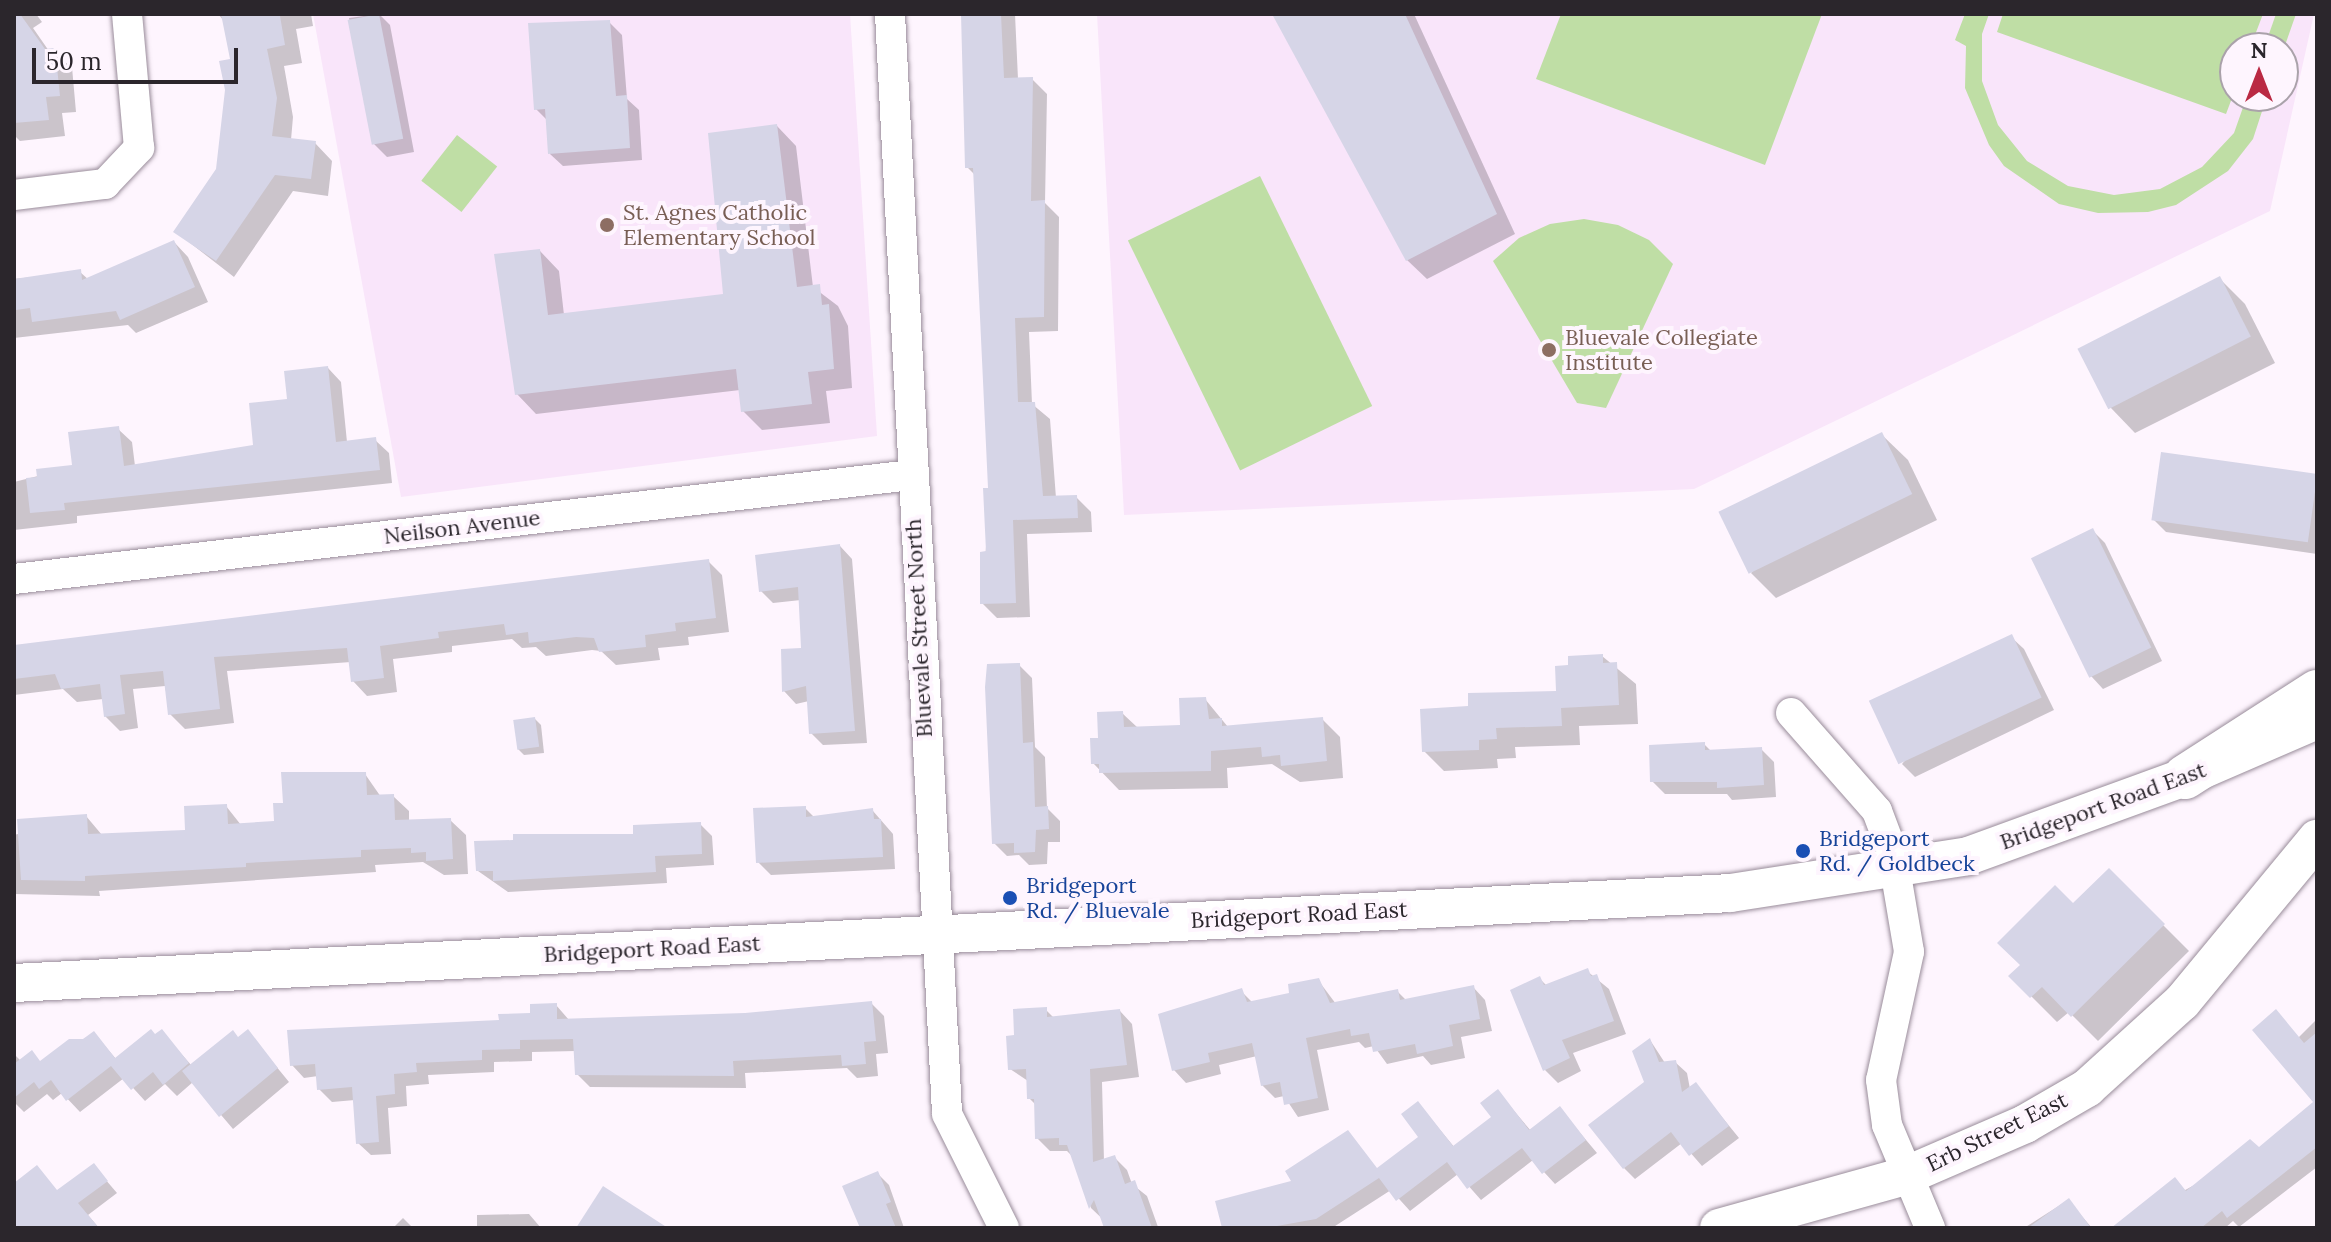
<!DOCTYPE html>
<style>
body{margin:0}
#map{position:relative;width:2331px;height:1242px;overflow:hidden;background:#fef5fe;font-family:Lora,serif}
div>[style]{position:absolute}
.built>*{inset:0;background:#f9e5fa}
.green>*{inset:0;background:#bfdea5;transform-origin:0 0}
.shadow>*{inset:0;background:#0003}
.building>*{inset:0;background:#d6d5e7;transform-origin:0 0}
.roads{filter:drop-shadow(0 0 2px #998c9a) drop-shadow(0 0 2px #998c9a)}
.minor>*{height:30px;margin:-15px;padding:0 15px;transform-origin:15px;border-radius:15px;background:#fff}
.major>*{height:38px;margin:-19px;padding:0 19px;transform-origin:19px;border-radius:19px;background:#fff}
.highway>*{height:44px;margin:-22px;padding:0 22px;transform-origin:22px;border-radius:22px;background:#fff}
.dots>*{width:22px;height:22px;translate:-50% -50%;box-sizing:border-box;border:4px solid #fef5fe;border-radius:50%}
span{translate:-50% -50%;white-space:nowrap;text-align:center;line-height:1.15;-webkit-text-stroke:8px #fef5fe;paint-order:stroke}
.education-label{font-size:22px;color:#785e54}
.left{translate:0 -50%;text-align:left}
.street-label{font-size:22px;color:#2b262c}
.transit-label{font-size:22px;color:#164399}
.frame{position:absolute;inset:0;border:16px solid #2b262c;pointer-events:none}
.north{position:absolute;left:2219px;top:32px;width:80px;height:80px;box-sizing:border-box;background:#fef5fe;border:2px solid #aaa2aa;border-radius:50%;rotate:0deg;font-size:22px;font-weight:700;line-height:32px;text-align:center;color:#2b262c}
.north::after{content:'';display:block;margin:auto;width:28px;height:36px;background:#ba2943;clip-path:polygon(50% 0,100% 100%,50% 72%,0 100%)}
.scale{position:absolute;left:32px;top:48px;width:206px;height:36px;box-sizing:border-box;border:4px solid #2b262c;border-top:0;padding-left:10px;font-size:24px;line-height:28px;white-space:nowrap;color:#2b262c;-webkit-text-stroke:6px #fef5fe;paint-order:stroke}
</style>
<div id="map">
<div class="built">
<div style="clip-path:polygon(313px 14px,850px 14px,877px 436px,401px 497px)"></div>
<div style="clip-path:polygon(evenodd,1097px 14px,2314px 14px,2270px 211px,1694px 489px,1124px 515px,1097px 14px,2235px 48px,2283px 48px,2283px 96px,2235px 96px,2235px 48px)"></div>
</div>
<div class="green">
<div style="clip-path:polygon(1561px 14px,1822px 14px,1765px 165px,1536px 79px)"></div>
<div style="clip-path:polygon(1965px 14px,1989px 14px,1982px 34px,1982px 81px,1998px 125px,2027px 161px,2068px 186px,2114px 195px,2160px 189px,2202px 167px,2234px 133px,2247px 96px,2267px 96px,2253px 139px,2228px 171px,2176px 205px,2148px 212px,2098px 213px,2059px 204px,2004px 166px,1989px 145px,1965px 88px,1966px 46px,1955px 40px)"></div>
<div style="clip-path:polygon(2003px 14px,2263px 14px,2250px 48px,2235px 48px,2235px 90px,2226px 114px,1997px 32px)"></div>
<div style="clip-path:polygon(2276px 14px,2296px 14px,2283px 51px,2264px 48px)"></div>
<div style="left:457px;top:135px;width:51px;height:58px;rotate:38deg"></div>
<div style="left:1260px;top:176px;width:256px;height:147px;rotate:64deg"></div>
<div style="clip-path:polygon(1584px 219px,1618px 225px,1649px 240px,1673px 264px,1606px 408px,1577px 403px,1493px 261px,1519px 238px,1550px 224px)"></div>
</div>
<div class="shadow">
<div style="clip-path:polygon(14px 14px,36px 14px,42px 22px,33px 28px,49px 51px,72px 67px,76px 112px,62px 113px,65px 136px,20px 141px,14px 135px)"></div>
<div style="clip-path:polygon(218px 14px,311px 14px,313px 26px,296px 29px,302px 63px,284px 66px,293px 117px,291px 140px,315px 143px,332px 161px,328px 196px,293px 191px,234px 277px,176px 232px,218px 169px,232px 61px,224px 21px)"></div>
<div style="clip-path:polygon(379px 14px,390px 25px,414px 152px,387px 157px,374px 144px,349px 18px)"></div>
<div style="clip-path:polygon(963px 14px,1015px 14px,1018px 79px,1032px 79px,1047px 94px,1045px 203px,1059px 217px,1058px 331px,1029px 332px,1032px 404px,1050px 419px,1056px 498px,1076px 497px,1091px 512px,1092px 532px,1027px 534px,1030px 617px,997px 618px,982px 603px,990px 490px,975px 175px,967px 167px)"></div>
<div style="clip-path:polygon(1275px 14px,1414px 14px,1515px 234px,1427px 279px,1407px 260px)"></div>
<div style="clip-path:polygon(609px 22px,622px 35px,627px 99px,639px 110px,642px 160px,563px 166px,550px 154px,548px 121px,536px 109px)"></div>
<div style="clip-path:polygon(777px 126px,796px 146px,813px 287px,838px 306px,848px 326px,852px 388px,826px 391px,830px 423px,762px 430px,743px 411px,740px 390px,536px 414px,517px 394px,540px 251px,559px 271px,564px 315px,726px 296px)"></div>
<div style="clip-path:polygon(174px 242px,188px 257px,208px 302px,136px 333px,128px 325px,14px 338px,14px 279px,80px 272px,89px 280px)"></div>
<div style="clip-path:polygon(2219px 278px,2245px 304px,2275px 363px,2135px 433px,2110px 407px)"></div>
<div style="clip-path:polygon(328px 368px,341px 382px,347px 442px,375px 440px,389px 453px,392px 483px,77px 516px,77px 523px,14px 530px,14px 482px,74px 467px,118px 429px,132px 442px,135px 466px,256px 446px)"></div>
<div style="clip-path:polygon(1882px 435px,1908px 460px,1937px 520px,1776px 598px,1751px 573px)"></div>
<div style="clip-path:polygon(2317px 477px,2317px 554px,2166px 532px,2153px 519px)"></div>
<div style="clip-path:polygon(2093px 531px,2105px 543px,2162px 661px,2103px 689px,2091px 676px)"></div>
<div style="clip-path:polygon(840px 546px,852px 559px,867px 743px,823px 745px,811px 733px,809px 701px,796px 704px,784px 691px,803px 650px,801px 600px,773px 603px,761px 591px)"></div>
<div style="clip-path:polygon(708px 561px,722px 575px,729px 632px,688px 637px,689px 645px,658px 648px,660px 660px,616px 665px,601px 651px,592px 650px,546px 656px,536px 647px,522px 648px,512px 639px,452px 646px,452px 652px,393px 659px,397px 692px,367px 696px,353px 681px,351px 662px,227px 671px,234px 723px,185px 729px,170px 714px,165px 686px,133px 689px,138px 728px,120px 731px,105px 716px,103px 699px,77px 702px,63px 689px,14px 695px,14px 647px)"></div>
<div style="clip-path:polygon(2011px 637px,2024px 649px,2054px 710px,1915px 777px,1902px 764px)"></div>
<div style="clip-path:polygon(1602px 656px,1636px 684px,1638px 724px,1579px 726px,1580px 745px,1515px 747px,1516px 758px,1497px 759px,1498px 768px,1444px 771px,1424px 751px,1470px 708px,1558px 693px,1570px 667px)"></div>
<div style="clip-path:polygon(1019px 665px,1032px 678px,1035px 747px,1045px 757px,1047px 808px,1060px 821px,1060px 842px,1048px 842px,1047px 864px,1029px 865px,1019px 855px,1007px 856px,994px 843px)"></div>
<div style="clip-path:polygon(1205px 699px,1228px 727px,1322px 719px,1340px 737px,1343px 778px,1300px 782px,1272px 764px,1227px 768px,1228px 788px,1119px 790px,1093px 763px,1100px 740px,1122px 713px,1138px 728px,1182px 727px)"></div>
<div style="clip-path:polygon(535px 719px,541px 725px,544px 753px,524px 755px,518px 749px)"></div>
<div style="clip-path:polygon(1704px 744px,1711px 751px,1761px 749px,1774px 762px,1776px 797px,1732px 800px,1727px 794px,1665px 794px,1652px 781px)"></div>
<div style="clip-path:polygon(365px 774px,381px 797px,393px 796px,409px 811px,409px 821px,450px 820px,466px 835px,468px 874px,444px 875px,423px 862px,375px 865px,376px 872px,99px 891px,100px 896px,14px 894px,14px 835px,86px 816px,102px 835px,187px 832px,226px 806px,241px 825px,276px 823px,285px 805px)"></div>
<div style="clip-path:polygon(805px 808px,815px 818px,873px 811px,893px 834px,895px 869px,771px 875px,758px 862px)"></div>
<div style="clip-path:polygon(700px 824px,712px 836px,714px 865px,666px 868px,667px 883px,508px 892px,478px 871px)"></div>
<div style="clip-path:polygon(2109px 871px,2189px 951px,2098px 1041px,2069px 1012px,2057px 1022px,2011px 976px)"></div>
<div style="clip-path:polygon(1587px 971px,1609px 989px,1626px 1034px,1573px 1053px,1581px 1071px,1558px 1083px,1545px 1070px,1539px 978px,1547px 986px)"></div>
<div style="clip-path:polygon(1318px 980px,1336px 1004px,1397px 991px,1406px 1000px,1473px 987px,1485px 1000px,1492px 1031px,1461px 1037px,1465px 1058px,1431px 1065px,1423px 1056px,1387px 1064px,1374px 1046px,1365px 1048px,1359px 1042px,1317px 1050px,1329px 1110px,1298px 1117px,1284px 1096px,1275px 1098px,1262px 1085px,1257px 1056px,1219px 1065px,1221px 1074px,1186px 1083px,1174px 1070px,1241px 991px,1253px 1003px,1292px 994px)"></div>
<div style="clip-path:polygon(871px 1003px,884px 1016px,888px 1053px,876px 1054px,878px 1076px,857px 1078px,847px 1068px,745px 1073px,746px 1088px,590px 1087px,577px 1074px,576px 1051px,532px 1052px,532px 1061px,494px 1062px,494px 1072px,428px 1075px,429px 1084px,406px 1086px,407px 1106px,388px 1108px,391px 1154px,371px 1155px,358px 1143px,355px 1100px,332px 1102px,319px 1089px,318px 1076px,304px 1078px,292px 1065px,532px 1015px,556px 1005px,569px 1020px,745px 1015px)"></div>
<div style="clip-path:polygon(1046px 1010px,1054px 1018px,1120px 1011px,1132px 1024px,1139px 1077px,1102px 1082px,1104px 1161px,1114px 1157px,1127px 1170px,1132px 1184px,1147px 1196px,1158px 1227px,1168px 1228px,1112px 1228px,1091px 1208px,1073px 1157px,1067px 1151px,1050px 1151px,1037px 1138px,1036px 1105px,1029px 1098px,1028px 1081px,1010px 1069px,1016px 1037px)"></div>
<div style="clip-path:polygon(2317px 1019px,2317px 1167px,2239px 1227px,2233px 1221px,2225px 1228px,2115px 1228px,2259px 1150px,2316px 1102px,2299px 1037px)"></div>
<div style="clip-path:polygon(162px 1032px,192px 1066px,248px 1032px,289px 1082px,233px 1129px,193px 1082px,177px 1096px,165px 1084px,145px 1101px,124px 1078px,80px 1112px,62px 1093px,53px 1100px,47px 1094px,24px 1112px,14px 1102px,14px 1054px,21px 1061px,42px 1063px,94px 1033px,116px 1059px)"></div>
<div style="clip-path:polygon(1650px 1040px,1665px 1063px,1675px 1062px,1687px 1073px,1690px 1089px,1696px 1085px,1739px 1138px,1702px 1166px,1682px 1143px,1635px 1179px,1624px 1168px,1646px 1082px)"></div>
<div style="clip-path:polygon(1498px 1092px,1531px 1131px,1560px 1109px,1597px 1153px,1555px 1184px,1533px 1160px,1481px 1200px,1458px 1174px,1410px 1211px,1391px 1190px,1332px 1228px,1224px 1228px,1378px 1170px,1420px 1137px,1418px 1103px,1455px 1148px,1494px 1118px)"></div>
<div style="clip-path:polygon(93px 1165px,117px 1193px,88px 1215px,99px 1228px,14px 1226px,14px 1184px,58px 1192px)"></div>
<div style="clip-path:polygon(877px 1173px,889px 1185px,904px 1228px,862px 1228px)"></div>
<div style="clip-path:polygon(2068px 1200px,2092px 1228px,2024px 1228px)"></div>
<div style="clip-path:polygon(529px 1214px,541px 1228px,477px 1228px,477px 1215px)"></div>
<div style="clip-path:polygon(403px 1218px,413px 1228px,393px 1228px)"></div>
</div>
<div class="building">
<div style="clip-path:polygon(14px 14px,20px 14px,45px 49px,55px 48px,60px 96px,46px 97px,49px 120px,14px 123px)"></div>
<div style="clip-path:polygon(221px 14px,280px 16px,285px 45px,267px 49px,277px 98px,272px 136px,316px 141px,311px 179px,275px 175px,216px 261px,173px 232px,216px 169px,225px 90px,219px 61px,230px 59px)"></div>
<div style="left:379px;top:14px;width:127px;height:32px;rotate:79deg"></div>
<div style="clip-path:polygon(961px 14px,1001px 14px,1004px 78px,1033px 77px,1031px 201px,1045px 200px,1044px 317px,1015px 318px,1018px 402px,1035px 402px,1043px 496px,1077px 495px,1078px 518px,1013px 520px,1016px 603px,980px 604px,980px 552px,986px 551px,983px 488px,988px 488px,973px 168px,965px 168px)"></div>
<div style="clip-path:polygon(1272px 14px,1405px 14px,1497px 214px,1406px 261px)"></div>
<div style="clip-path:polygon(610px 20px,616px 96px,627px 95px,630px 148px,548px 154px,545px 109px,534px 110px,528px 23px)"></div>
<div style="clip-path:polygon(777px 124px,797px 287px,820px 284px,822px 305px,829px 304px,834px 369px,808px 372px,812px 404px,741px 412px,736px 369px,515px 395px,494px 254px,540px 249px,548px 315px,723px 294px,708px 133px)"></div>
<div style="clip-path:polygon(174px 240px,195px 287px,120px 320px,116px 311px,32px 322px,30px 308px,16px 310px,14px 279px,81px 269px,82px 280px)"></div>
<div style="left:2220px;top:276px;width:68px;height:160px;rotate:63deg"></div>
<div style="clip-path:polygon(328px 366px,336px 442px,376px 437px,380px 470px,64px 503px,65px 510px,30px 513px,26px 478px,37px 477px,36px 469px,72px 465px,68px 432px,119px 426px,124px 466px,253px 445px,249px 403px,287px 399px,284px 371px)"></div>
<div style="left:1882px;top:432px;width:69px;height:182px;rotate:64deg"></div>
<div style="left:2161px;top:452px;width:158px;height:69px;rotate:8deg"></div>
<div style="left:2093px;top:528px;width:133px;height:69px;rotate:64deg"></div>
<div style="clip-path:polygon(840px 544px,855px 731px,809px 734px,806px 686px,782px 692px,781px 649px,801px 648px,798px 587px,759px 592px,755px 555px)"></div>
<div style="clip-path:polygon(709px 559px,716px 618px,675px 623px,676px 631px,645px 635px,646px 647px,599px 652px,594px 638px,576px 637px,529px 643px,528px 632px,506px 635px,504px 624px,438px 632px,439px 638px,380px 646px,384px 678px,351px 682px,347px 648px,214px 657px,220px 709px,168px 715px,163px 671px,120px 675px,125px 714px,104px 717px,100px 684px,61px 689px,55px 674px,14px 679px,14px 645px)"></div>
<div style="left:2012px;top:634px;width:70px;height:158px;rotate:65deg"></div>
<div style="clip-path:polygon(1603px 654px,1603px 663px,1617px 662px,1619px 705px,1561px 708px,1562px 726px,1496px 728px,1497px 739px,1479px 740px,1479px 750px,1422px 752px,1420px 709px,1468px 706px,1468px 693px,1556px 691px,1555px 666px,1568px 665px,1568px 656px)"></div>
<div style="clip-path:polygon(1020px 663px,1023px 743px,1033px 742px,1035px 807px,1048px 806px,1049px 829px,1036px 830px,1035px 852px,1014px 853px,1014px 843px,992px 844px,985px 687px,987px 664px)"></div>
<div style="clip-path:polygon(1206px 697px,1209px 719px,1222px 718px,1222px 726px,1323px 717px,1327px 761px,1281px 766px,1280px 755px,1262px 757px,1261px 747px,1211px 751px,1211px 771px,1099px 773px,1099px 764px,1091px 764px,1090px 738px,1098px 738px,1097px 712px,1123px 711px,1124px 727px,1180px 725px,1179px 698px)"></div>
<div style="left:535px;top:717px;width:30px;height:22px;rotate:82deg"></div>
<div style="clip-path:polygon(1705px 742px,1705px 750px,1762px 747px,1764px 785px,1717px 788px,1717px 782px,1650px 782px,1649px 745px)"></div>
<div style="clip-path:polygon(281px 772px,366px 772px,367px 795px,394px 794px,395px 820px,451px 818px,453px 859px,426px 861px,426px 852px,411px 853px,411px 848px,361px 850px,361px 857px,246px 863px,246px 867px,85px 876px,85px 881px,21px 880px,17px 819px,87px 814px,88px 834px,185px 830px,184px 806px,227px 804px,228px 824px,274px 821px,273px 803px,283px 803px)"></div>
<div style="clip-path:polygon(806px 806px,806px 817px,873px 808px,874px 819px,881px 819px,883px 857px,756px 863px,753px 808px)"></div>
<div style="clip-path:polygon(701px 822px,702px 854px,655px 856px,656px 872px,493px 881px,493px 871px,476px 871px,474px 841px,513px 840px,513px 834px,633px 834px,633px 825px)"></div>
<div style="clip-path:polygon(2109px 868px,2165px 924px,2071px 1017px,2042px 987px,2030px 998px,2008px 976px,2020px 965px,1997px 943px,2055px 885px,2073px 903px)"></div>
<div style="clip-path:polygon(1588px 968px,1591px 976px,1597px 974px,1614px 1021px,1562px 1040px,1570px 1058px,1543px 1071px,1510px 990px,1540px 976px,1544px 985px)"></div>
<div style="clip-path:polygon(1319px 978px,1330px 1003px,1398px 989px,1400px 1000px,1474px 985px,1480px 1019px,1449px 1025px,1453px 1046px,1417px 1054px,1415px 1044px,1373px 1052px,1369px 1033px,1351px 1036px,1350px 1029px,1306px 1038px,1318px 1098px,1284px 1105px,1280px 1082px,1261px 1086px,1252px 1043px,1208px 1053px,1210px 1062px,1172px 1071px,1158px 1014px,1242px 988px,1247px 1002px,1289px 993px,1288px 984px)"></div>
<div style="clip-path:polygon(872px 1001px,876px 1041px,864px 1042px,866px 1064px,842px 1066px,841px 1055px,733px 1061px,734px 1076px,575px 1075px,573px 1039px,520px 1040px,520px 1049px,482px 1050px,482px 1060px,416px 1063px,417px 1072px,394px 1074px,395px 1094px,376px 1096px,379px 1142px,356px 1144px,352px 1087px,317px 1090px,315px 1064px,290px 1066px,287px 1030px,499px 1020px,498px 1014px,530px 1013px,530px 1004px,557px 1003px,557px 1019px,745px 1013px)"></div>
<div style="clip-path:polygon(1047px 1007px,1047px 1017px,1120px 1009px,1127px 1065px,1090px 1069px,1093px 1162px,1115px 1155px,1125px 1184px,1135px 1180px,1152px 1228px,1104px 1228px,1094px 1200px,1089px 1209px,1067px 1145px,1059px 1145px,1059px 1138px,1035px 1139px,1034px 1099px,1027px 1099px,1026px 1069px,1008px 1070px,1006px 1036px,1014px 1035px,1013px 1009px)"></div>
<div style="clip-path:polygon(2276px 1009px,2304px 1043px,2317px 1032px,2317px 1147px,2227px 1218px,2222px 1211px,2201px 1228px,2111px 1228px,2175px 1177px,2186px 1191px,2250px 1139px,2259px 1147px,2313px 1102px,2252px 1030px)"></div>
<div style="clip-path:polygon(151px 1029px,155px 1034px,162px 1029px,189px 1063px,163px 1085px,153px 1072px,131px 1090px,111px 1066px,66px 1101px,51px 1080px,39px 1089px,34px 1082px,14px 1098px,14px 1064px,32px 1050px,40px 1061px,69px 1039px,83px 1039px,94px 1031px,115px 1058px)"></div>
<div style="clip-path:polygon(248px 1029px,278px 1068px,219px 1117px,182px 1071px,233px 1030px,238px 1037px)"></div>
<div style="clip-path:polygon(1650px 1038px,1659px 1062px,1676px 1060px,1682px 1092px,1696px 1082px,1729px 1126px,1689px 1156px,1671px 1132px,1623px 1169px,1588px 1125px,1644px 1082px,1632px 1051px)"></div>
<div style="clip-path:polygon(1498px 1089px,1529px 1130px,1560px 1106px,1586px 1140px,1542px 1174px,1522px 1148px,1467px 1189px,1447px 1162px,1396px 1201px,1379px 1178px,1316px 1219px,1266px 1228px,1222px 1228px,1215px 1201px,1291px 1181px,1285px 1171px,1348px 1130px,1377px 1168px,1418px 1137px,1401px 1114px,1418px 1101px,1453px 1146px,1491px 1117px,1480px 1103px)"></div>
<div style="clip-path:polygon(94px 1163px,108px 1181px,78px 1203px,99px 1228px,14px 1228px,14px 1183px,37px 1165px,57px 1190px)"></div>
<div style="clip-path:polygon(878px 1171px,891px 1202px,886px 1204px,896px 1228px,860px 1228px,842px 1186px)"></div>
<div style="clip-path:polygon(603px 1186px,668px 1228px,576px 1228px)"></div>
<div style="clip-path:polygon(2069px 1198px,2091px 1228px,2028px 1228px)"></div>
</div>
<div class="roads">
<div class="minor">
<div style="left:890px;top:14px;width:1101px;rotate:87.03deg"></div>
<div style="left:947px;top:1114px;width:127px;rotate:63.4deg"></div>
<div style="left:14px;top:195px;width:92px;rotate:-6.9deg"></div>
<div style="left:105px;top:184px;width:50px;rotate:-46.6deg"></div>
<div style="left:139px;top:148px;width:135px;rotate:-95.1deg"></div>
<div style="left:14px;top:579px;width:903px;rotate:-6.61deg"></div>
<div style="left:1791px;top:713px;width:130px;rotate:48.7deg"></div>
<div style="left:1877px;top:811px;width:43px;rotate:69.4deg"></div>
<div style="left:1892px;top:851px;width:102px;rotate:80.4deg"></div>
<div style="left:1909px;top:952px;width:131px;rotate:102.3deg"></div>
<div style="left:1881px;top:1080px;width:45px;rotate:82.4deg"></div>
<div style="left:1887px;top:1125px;width:112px;rotate:67.3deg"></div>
</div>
<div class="major">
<div style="left:14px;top:983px;width:1718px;rotate:-3deg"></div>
<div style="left:1730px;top:893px;width:241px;rotate:-8.8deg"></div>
<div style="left:1968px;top:856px;width:231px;rotate:-20deg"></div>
<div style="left:2185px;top:777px;width:144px;rotate:-23.4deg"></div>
<div style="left:1719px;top:1228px;width:193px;rotate:-15.6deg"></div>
<div style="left:1905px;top:1176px;width:131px;rotate:-23.4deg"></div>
<div style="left:2025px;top:1124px;width:72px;rotate:-30.1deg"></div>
<div style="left:2087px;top:1088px;width:128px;rotate:-42.2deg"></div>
<div style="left:2182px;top:1002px;width:212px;rotate:-50.4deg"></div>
</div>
<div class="highway">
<div style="left:2185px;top:777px;width:157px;rotate:-32.8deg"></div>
</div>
</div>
<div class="dots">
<div style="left:607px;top:225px;background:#8d6e63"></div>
<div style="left:1549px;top:350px;background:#8d6e63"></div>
<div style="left:1803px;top:851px;background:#1a4fb4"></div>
<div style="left:1010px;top:898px;background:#1a4fb4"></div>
</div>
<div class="education-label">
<span class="left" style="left:623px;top:225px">St. Agnes Catholic<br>Elementary School</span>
<span class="left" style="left:1565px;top:350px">Bluevale Collegiate<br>Institute</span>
</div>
<div class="street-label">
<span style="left:462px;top:527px;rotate:-7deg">Neilson Avenue</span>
<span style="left:919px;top:628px;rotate:-93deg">Bluevale Street North</span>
<span style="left:2103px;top:806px;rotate:-20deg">Bridgeport Road East</span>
<span style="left:1299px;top:915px;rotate:-3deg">Bridgeport Road East</span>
<span style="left:652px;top:949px;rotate:-3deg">Bridgeport Road East</span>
<span style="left:1997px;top:1132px;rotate:-26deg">Erb Street East</span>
</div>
<div class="transit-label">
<span class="left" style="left:1819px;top:851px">Bridgeport<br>Rd. / Goldbeck</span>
<span class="left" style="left:1026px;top:898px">Bridgeport<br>Rd. / Bluevale</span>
</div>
<div class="frame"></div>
<div class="north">N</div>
<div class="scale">50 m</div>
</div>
